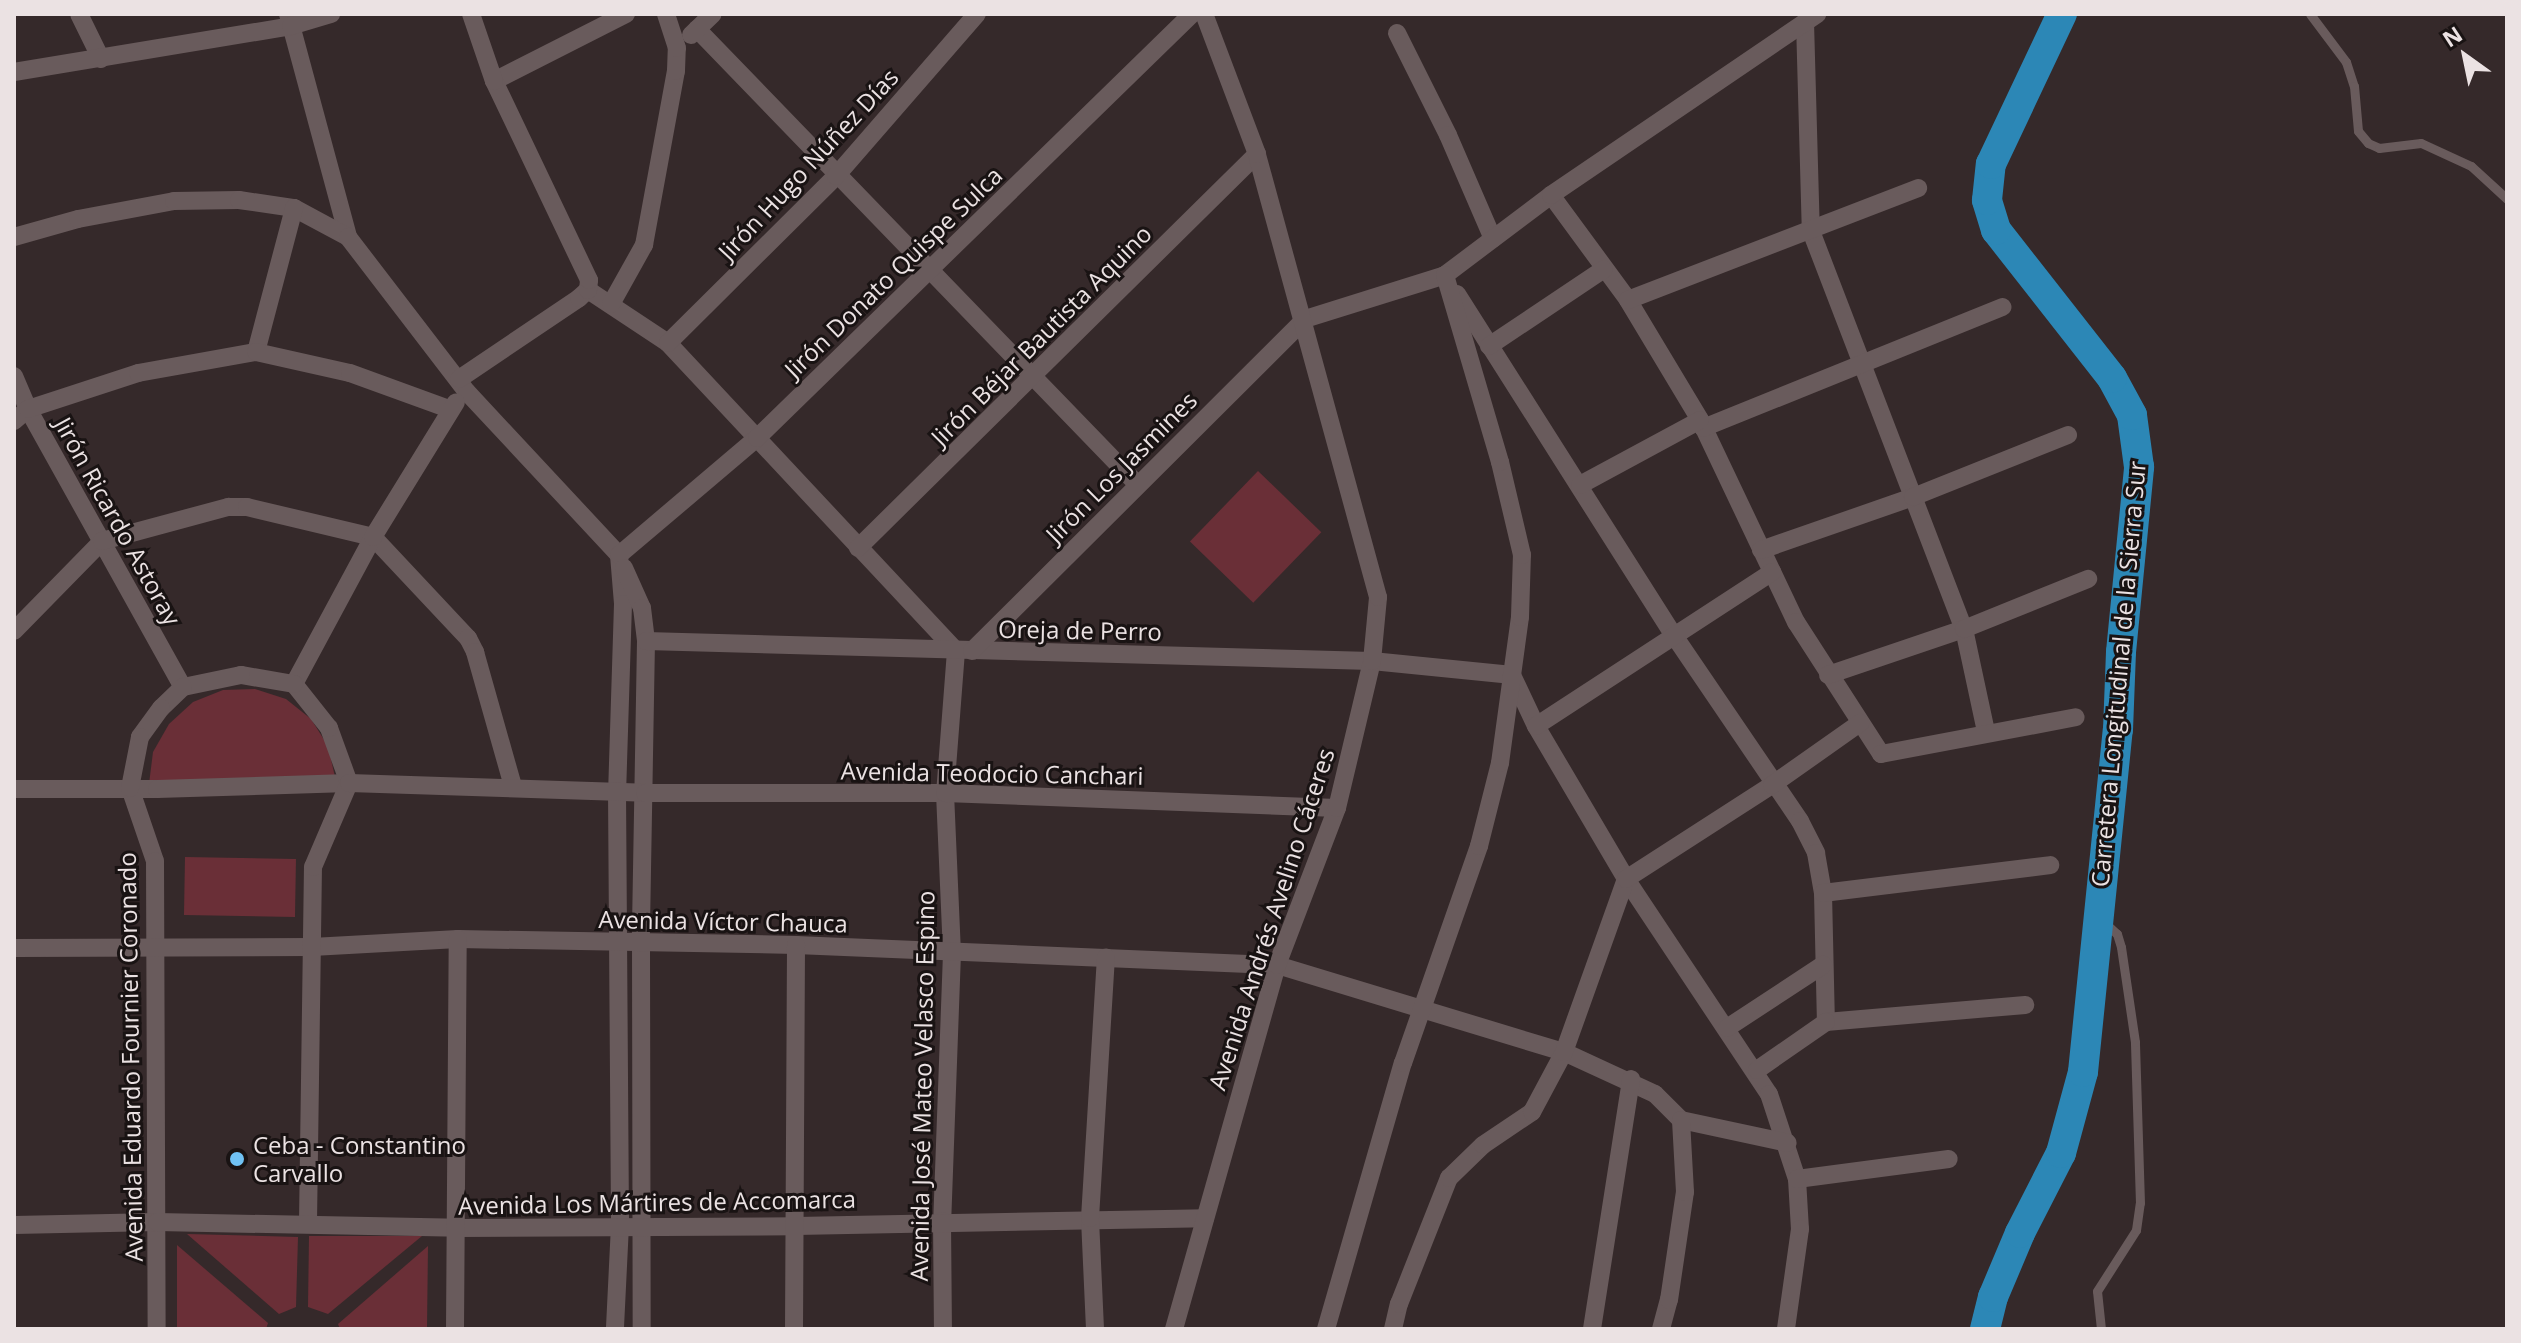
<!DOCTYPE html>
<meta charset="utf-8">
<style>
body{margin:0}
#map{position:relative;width:2521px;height:1343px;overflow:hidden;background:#35292a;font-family:"Open Sans",sans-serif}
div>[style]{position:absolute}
.green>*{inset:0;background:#6a2f37;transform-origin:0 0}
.service>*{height:9px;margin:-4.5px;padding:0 4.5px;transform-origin:4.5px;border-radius:4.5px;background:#695b5c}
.minor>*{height:18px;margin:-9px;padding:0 9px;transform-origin:9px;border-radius:9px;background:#695b5c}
.trunk>*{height:30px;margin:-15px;padding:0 15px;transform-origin:15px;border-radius:15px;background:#2c87b6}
.dots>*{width:22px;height:22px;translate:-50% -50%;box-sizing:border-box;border:4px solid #191313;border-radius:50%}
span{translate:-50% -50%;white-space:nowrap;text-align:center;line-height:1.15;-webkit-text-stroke:6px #191313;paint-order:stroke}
.street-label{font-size:24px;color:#ebe2e3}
.poi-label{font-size:24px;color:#ebe2e3}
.left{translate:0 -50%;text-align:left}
.frame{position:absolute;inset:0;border:16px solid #ebe2e3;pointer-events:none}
.north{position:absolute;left:2425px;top:16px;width:80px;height:80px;-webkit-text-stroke:6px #191313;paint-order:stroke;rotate:327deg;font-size:22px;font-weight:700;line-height:32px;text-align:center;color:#ebe2e3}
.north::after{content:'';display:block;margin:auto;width:28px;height:36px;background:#ebe2e3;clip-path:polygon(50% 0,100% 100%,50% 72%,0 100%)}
</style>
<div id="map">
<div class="green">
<div style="left:1258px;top:471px;width:88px;height:98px;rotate:44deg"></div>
<div style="clip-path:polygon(255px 689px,286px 699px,311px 719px,328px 746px,335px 777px,149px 784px,153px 752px,169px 724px,193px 702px,223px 690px)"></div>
<div style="left:185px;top:857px;width:111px;height:58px;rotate:1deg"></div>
<div style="clip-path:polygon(187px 1234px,298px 1237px,296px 1307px,279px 1314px)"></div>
<div style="clip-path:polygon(309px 1236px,422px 1236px,328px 1314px,308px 1307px)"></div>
<div style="clip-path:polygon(177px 1245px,268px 1323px,266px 1329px,177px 1329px)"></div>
<div style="clip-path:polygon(428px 1246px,427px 1329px,340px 1329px,338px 1324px)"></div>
</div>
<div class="service">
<div style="left:2310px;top:14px;width:60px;rotate:53.1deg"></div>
<div style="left:2346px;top:62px;width:25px;rotate:72deg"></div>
<div style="left:2354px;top:86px;width:45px;rotate:84.9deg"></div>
<div style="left:2358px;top:131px;width:16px;rotate:50deg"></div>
<div style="left:2368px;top:143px;width:12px;rotate:24deg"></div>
<div style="left:2379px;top:148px;width:42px;rotate:-6.8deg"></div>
<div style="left:2421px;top:143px;width:55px;rotate:24.7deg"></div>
<div style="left:2471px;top:166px;width:49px;rotate:42.5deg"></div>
<div style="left:2101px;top:1329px;width:38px;rotate:-96deg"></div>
<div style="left:2097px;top:1291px;width:72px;rotate:-57.4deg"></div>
<div style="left:2136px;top:1230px;width:27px;rotate:-82deg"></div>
<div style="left:2140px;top:1203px;width:161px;rotate:-91.8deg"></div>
<div style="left:2135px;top:1042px;width:96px;rotate:-98.4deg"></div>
<div style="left:2121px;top:947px;width:14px;rotate:-107deg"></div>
<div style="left:2117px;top:934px;width:18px;rotate:-137deg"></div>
</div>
<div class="minor">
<div style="left:79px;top:14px;width:50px;rotate:63.9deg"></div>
<div style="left:288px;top:14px;width:231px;rotate:74.9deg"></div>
<div style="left:1805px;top:22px;width:209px;rotate:88.4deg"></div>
<div style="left:1811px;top:231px;width:426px;rotate:69deg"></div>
<div style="left:1964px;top:629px;width:105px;rotate:77.9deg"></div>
<div style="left:697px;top:29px;width:633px;rotate:45.96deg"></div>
<div style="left:1397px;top:33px;width:114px;rotate:63.4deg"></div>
<div style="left:1448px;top:135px;width:113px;rotate:66.6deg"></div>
<div style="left:691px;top:35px;width:30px;rotate:-44deg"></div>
<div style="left:14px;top:72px;width:281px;rotate:-9.4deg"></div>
<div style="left:291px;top:26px;width:42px;rotate:-16.7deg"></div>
<div style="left:494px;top:81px;width:148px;rotate:-26.9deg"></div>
<div style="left:1551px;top:195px;width:130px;rotate:53.7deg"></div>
<div style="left:1628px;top:300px;width:140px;rotate:59deg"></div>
<div style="left:1700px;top:420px;width:224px;rotate:64.6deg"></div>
<div style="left:1796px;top:622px;width:157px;rotate:57.2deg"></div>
<div style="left:1881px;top:754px;width:198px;rotate:-10.7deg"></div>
<div style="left:14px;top:237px;width:66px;rotate:-15.7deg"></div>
<div style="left:78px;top:219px;width:98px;rotate:-10.6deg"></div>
<div style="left:174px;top:201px;width:65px;rotate:-0.9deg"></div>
<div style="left:239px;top:200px;width:56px;rotate:8.3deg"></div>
<div style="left:294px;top:208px;width:61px;rotate:28.2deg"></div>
<div style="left:348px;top:237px;width:195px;rotate:52.5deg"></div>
<div style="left:467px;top:392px;width:223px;rotate:47deg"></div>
<div style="left:619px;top:555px;width:49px;rotate:85.3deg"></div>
<div style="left:623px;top:604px;width:187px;rotate:91.8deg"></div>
<div style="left:617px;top:791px;width:434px;rotate:89.6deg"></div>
<div style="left:620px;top:1225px;width:104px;rotate:92.8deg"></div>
<div style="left:588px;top:290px;width:96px;rotate:33.5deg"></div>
<div style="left:668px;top:343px;width:422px;rotate:46.9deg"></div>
<div style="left:956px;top:651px;width:142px;rotate:94.4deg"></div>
<div style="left:945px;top:793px;width:160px;rotate:87.5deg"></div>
<div style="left:952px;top:953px;width:268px;rotate:92.1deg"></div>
<div style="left:942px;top:1221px;width:108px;rotate:89.5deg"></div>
<div style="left:1457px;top:294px;width:406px;rotate:57.6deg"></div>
<div style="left:1675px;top:637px;width:222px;rotate:55.8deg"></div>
<div style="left:1800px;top:821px;width:36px;rotate:63deg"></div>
<div style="left:1816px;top:853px;width:41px;rotate:80.1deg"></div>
<div style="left:1823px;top:893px;width:129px;rotate:88.7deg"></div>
<div style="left:1826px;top:1022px;width:200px;rotate:-4.9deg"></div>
<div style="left:1628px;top:300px;width:311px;rotate:-21.1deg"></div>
<div style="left:611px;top:304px;width:68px;rotate:-60.8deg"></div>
<div style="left:644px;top:245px;width:177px;rotate:-79.6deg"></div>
<div style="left:676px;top:71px;width:23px;rotate:-88deg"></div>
<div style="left:677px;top:48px;width:36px;rotate:-108deg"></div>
<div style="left:668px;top:343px;width:237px;rotate:-44.8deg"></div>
<div style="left:836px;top:176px;width:215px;rotate:-49deg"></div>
<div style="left:1489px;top:346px;width:138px;rotate:-33.8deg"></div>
<div style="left:256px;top:352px;width:149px;rotate:-75.2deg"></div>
<div style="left:14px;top:376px;width:36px;rotate:67deg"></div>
<div style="left:28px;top:409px;width:318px;rotate:60.9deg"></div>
<div style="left:459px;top:379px;width:145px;rotate:-34deg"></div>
<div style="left:579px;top:298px;width:12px;rotate:-42deg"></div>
<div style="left:588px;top:290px;width:10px;rotate:-84deg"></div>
<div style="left:589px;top:280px;width:221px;rotate:-115.5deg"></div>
<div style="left:494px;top:81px;width:71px;rotate:-108.9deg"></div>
<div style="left:14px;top:421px;width:18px;rotate:-41deg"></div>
<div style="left:28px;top:409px;width:116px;rotate:-18.1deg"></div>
<div style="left:138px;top:373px;width:120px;rotate:-10.1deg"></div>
<div style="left:256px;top:352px;width:96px;rotate:12.6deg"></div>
<div style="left:350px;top:373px;width:105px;rotate:20deg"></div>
<div style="left:1703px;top:428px;width:323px;rotate:-22deg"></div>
<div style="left:1580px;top:485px;width:136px;rotate:-28.4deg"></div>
<div style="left:858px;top:548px;width:561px;rotate:-44.64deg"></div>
<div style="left:1761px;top:550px;width:161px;rotate:-19.2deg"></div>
<div style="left:1913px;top:497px;width:167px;rotate:-21.8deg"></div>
<div style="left:619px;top:555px;width:181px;rotate:-40.3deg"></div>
<div style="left:757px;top:438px;width:607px;rotate:-44.27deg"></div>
<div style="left:624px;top:568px;width:44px;rotate:65.8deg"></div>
<div style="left:642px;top:608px;width:33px;rotate:83deg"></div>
<div style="left:646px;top:641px;width:301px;rotate:91deg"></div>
<div style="left:641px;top:942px;width:387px;rotate:89.9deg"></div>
<div style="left:14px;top:631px;width:126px;rotate:-45.6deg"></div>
<div style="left:102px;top:541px;width:131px;rotate:-15.1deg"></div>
<div style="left:228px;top:507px;width:19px"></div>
<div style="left:247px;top:507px;width:130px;rotate:13.4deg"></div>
<div style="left:373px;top:537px;width:139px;rotate:46.8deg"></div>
<div style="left:468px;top:638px;width:16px;rotate:63deg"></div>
<div style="left:475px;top:652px;width:139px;rotate:74.2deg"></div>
<div style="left:646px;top:641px;width:726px;rotate:1.58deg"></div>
<div style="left:1372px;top:661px;width:141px;rotate:5.7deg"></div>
<div style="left:1512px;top:675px;width:56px;rotate:64.8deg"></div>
<div style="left:1536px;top:726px;width:178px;rotate:59.5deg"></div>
<div style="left:1626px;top:879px;width:258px;rotate:56.4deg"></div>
<div style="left:1769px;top:1094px;width:89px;rotate:71.8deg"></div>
<div style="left:1797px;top:1179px;width:50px;rotate:86.6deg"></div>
<div style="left:1800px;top:1229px;width:101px;rotate:98deg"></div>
<div style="left:972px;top:651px;width:470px;rotate:-44.9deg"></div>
<div style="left:1305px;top:319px;width:147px;rotate:-17.4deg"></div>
<div style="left:1445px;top:275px;width:133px;rotate:-37deg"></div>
<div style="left:1551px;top:195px;width:322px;rotate:-34.2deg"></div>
<div style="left:1828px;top:675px;width:144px;rotate:-18.7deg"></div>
<div style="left:1964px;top:629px;width:134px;rotate:-22deg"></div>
<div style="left:294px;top:684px;width:167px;rotate:-61.7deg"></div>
<div style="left:373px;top:537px;width:158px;rotate:-58.4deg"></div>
<div style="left:1536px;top:726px;width:282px;rotate:-33.1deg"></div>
<div style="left:130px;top:788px;width:77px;rotate:71.1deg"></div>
<div style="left:155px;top:861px;width:468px;rotate:89.8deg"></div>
<div style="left:14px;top:789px;width:143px"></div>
<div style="left:157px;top:789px;width:192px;rotate:-1.8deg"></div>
<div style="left:349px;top:783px;width:59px;rotate:-110deg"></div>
<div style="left:329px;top:728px;width:56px;rotate:-128.5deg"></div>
<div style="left:294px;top:684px;width:54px;rotate:-170.4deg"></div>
<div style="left:241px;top:675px;width:59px;rotate:168.3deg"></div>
<div style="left:183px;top:687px;width:30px;rotate:136deg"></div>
<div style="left:161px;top:708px;width:36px;rotate:126deg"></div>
<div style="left:140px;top:737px;width:52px;rotate:101.1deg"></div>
<div style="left:1823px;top:893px;width:229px;rotate:-7deg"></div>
<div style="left:14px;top:948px;width:298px;rotate:-0.2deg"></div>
<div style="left:312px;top:947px;width:146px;rotate:-3.1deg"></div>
<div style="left:458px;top:939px;width:338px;rotate:1deg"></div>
<div style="left:796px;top:945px;width:481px;rotate:2.4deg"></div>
<div style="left:1277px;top:965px;width:300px;rotate:16.9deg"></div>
<div style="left:1564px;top:1052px;width:100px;rotate:24.8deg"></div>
<div style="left:1655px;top:1094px;width:37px;rotate:45deg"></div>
<div style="left:1681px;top:1120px;width:109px;rotate:12.1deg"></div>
<div style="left:1727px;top:1028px;width:115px;rotate:-33.3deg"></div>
<div style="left:1757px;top:1070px;width:84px;rotate:-34.8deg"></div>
<div style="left:1797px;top:1179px;width:153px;rotate:-7.5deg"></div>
<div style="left:308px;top:1223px;width:356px;rotate:-89.2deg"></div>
<div style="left:313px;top:867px;width:91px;rotate:-66.8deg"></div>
<div style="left:349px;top:783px;width:296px;rotate:1.9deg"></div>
<div style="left:645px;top:793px;width:300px"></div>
<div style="left:945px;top:793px;width:392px;rotate:2.2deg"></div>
<div style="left:14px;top:1225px;width:143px;rotate:-1.2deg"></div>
<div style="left:157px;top:1222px;width:301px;rotate:1.1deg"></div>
<div style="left:458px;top:1228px;width:338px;rotate:-0.3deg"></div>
<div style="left:796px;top:1226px;width:409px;rotate:-1.1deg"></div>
<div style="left:455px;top:1329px;width:390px;rotate:-89.6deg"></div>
<div style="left:794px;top:1329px;width:384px;rotate:-89.7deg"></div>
<div style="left:1095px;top:1329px;width:111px;rotate:-92.6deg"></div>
<div style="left:1090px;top:1218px;width:261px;rotate:-86.5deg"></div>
<div style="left:1174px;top:1329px;width:378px;rotate:-74.2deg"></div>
<div style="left:1277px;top:965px;width:168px;rotate:-69.1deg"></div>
<div style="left:1337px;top:808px;width:151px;rotate:-76.6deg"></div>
<div style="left:1372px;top:661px;width:64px;rotate:-84.6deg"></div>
<div style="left:1378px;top:597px;width:459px;rotate:-105.3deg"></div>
<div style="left:1257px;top:154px;width:150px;rotate:-110.7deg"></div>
<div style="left:1326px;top:1329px;width:277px;rotate:-73.9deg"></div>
<div style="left:1403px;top:1063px;width:230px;rotate:-70.7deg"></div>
<div style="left:1479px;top:846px;width:86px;rotate:-75.8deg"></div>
<div style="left:1500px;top:763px;width:147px;rotate:-82.2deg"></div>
<div style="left:1520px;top:617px;width:62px;rotate:-88.2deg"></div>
<div style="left:1522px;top:555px;width:96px;rotate:-103.3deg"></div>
<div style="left:1500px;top:462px;width:195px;rotate:-106.4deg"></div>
<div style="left:1393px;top:1329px;width:26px;rotate:-77deg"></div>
<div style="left:1399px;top:1304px;width:136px;rotate:-68.4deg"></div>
<div style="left:1449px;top:1178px;width:47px;rotate:-44.1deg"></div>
<div style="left:1483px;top:1145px;width:59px;rotate:-34deg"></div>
<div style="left:1532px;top:1112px;width:68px;rotate:-61.9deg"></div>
<div style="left:1564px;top:1052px;width:184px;rotate:-70.3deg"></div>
<div style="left:1626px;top:879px;width:174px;rotate:-32.8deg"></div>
<div style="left:1772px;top:785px;width:108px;rotate:-35.2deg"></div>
<div style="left:1592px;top:1329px;width:253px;rotate:-81.1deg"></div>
<div style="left:1661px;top:1329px;width:30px;rotate:-75deg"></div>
<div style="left:1669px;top:1300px;width:109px;rotate:-81.6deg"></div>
<div style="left:1685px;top:1192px;width:72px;rotate:-93.2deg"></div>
</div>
<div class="trunk">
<div style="left:1985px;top:1329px;width:33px;rotate:-76deg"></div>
<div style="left:1993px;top:1297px;width:69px;rotate:-67.1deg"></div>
<div style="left:2020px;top:1233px;width:90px;rotate:-62.9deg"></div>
<div style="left:2061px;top:1153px;width:84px;rotate:-74.8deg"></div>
<div style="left:2083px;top:1072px;width:344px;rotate:-84.2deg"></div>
<div style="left:2118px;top:730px;width:78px;rotate:-87.8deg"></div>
<div style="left:2121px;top:652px;width:186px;rotate:-84.4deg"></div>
<div style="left:2139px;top:467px;width:52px;rotate:-97.7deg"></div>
<div style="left:2132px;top:415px;width:42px;rotate:-118.4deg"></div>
<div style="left:2112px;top:378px;width:188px;rotate:-128.1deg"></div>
<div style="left:1996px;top:230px;width:31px;rotate:-107deg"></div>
<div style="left:1987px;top:200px;width:36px;rotate:-84deg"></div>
<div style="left:1991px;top:164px;width:166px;rotate:-64.7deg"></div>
</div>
<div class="dots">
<div style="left:237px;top:1159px;background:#70c2f4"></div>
</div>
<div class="street-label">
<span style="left:808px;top:164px;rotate:-47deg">Jirón Hugo Núñez Días</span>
<span style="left:893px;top:272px;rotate:-44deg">Jirón Donato Quispe Sulca</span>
<span style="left:1041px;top:335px;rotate:-45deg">Jirón Béjar Bautista Aquino</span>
<span style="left:1121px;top:467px;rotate:-45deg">Jirón Los Jasmines</span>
<span style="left:118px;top:521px;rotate:61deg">Jirón Ricardo Astoray</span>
<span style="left:1080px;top:630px;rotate:1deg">Oreja de Perro</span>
<span style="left:2118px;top:674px;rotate:-85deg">Carretera Longitudinal de la Sierra Sur</span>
<span style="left:992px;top:773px;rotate:1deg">Avenida Teodocio Canchari</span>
<span style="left:1271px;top:919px;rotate:-72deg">Avenida Andrés Avelino Cáceres</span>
<span style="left:723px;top:921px;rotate:1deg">Avenida Víctor Chauca</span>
<span style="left:130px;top:1057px;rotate:-91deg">Avenida Eduardo Fournier Coronado</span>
<span style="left:922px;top:1086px;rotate:-89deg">Avenida José Mateo Velasco Espino</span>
<span style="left:657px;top:1202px;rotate:-1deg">Avenida Los Mártires de Accomarca</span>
</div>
<div class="poi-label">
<span class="left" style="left:253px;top:1159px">Ceba - Constantino<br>Carvallo</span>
</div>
<div class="frame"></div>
<div class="north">N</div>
</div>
